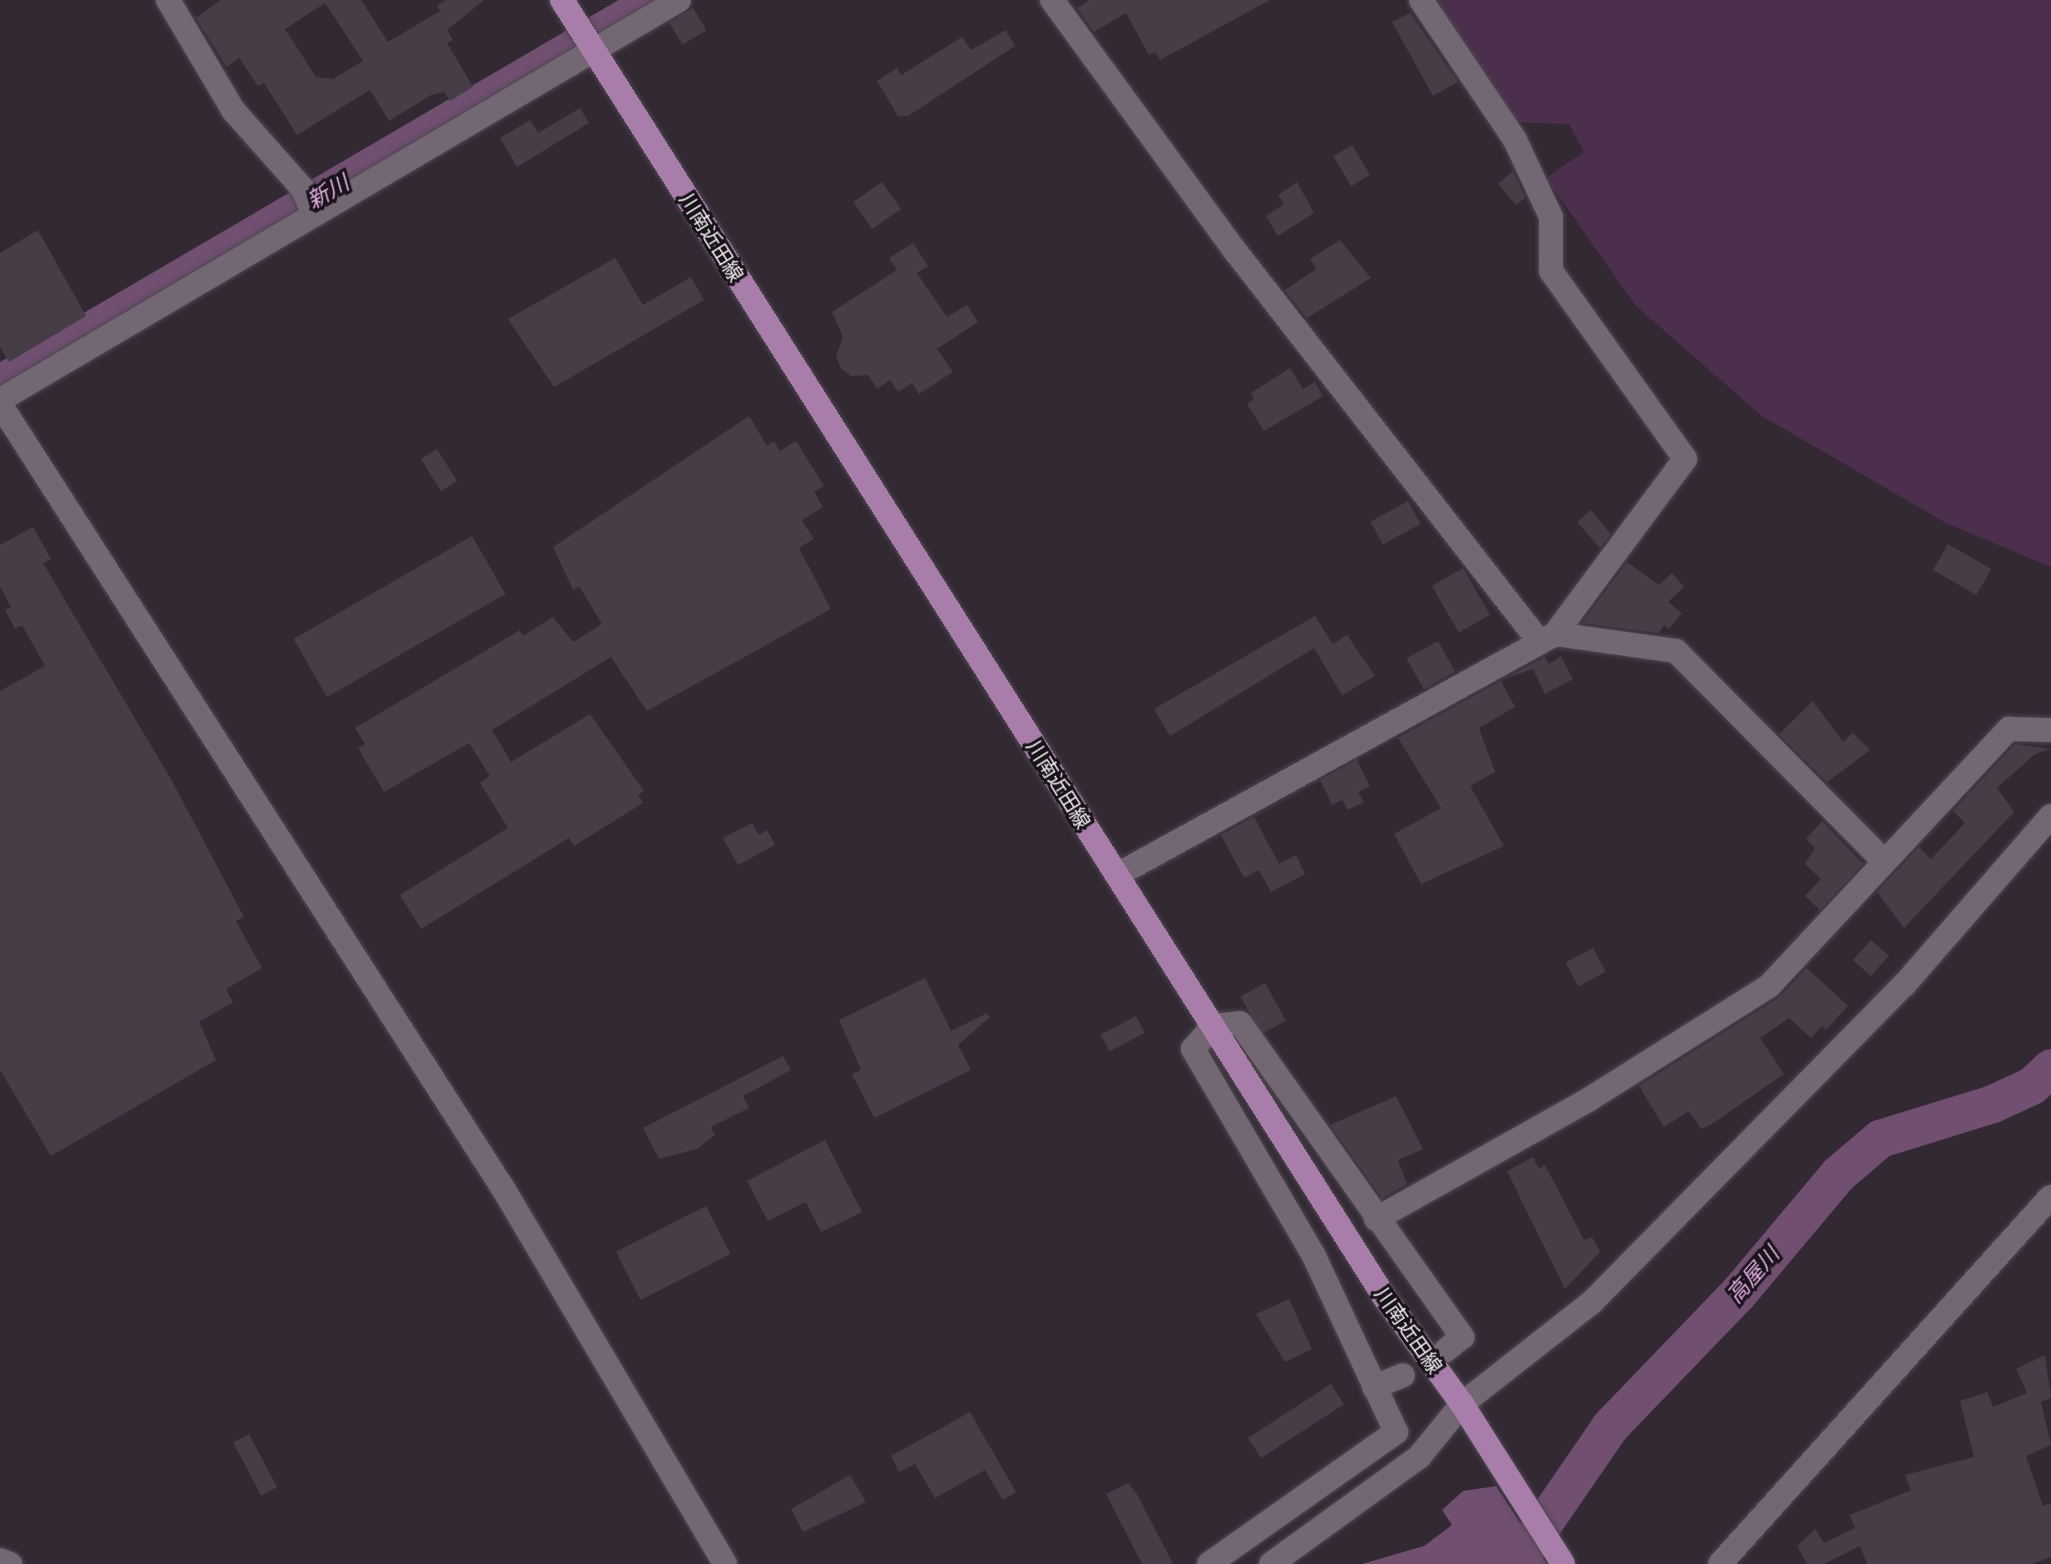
<!DOCTYPE html>
<meta charset="utf-8">
<style>
body{margin:0}
#map{position:relative;width:2051px;height:1564px;overflow:hidden;background:#322933;font-family:Mulish,"Noto Sans JP",sans-serif}
div>[style]{position:absolute}
.green>*{inset:0;background:#4c2f4d}
.water>*{inset:0;background:#704f71}
.river>*{height:38px;margin:-19px;padding:0 19px;transform-origin:19px;border-radius:19px;background:#704f71}
.building>*{inset:0;background:#473d47;transform-origin:0 0}
.roads{filter:drop-shadow(0 0 2px #4e474e) drop-shadow(0 0 2px #4e474e)}
.minor>*{height:24px;margin:-12px;padding:0 12px;transform-origin:12px;border-radius:12px;background:#726772}
.major>*{height:24px;margin:-12px;padding:0 12px;transform-origin:12px;border-radius:12px;background:#a87daa}
span{translate:-50% -50%;white-space:nowrap;text-align:center;line-height:1.15;-webkit-text-stroke:6px #181318;paint-order:stroke}
.street-label{font-size:20px;color:#f4eef4}
.water-label{font-size:22px;color:#e3aee6;font-style:italic}
</style>
<div id="map">
<div class="green">
<div style="clip-path:polygon(1424px 0,2051px 0,2051px 567px,1946px 523px,1762px 416px,1636px 306px,1546px 178px,1584px 152px,1569px 124px,1503px 122px)"></div>
</div>
<div class="water">
<div style="clip-path:polygon(1496px 1486px,1547px 1564px,1362px 1564px,1424px 1546px,1452px 1525px,1442px 1510px,1463px 1491px)"></div>
</div>
<div class="river">
<div style="left:0;top:384px;width:760px;rotate:-30.34deg"></div>
<div style="left:1516px;top:1564px;width:166px;rotate:-55.5deg"></div>
<div style="left:1610px;top:1427px;width:186px;rotate:-46.1deg"></div>
<div style="left:1739px;top:1293px;width:155px;rotate:-50deg"></div>
<div style="left:1839px;top:1174px;width:54px;rotate:-40.5deg"></div>
<div style="left:1880px;top:1139px;width:118px;rotate:-17.2deg"></div>
<div style="left:1993px;top:1104px;width:43px;rotate:-24.8deg"></div>
<div style="left:2032px;top:1086px;width:26px;rotate:-43deg"></div>
</div>
<div class="building">
<div style="clip-path:polygon(evenodd,221px 0,361px 0,388px 42px,440px 11px,437px 6px,446px 0,484px 0,447px 30px,453px 40px,447px 43px,473px 87px,450px 101px,444px 92px,431px 95px,389px 121px,370px 90px,297px 135px,264px 83px,258px 86px,239px 58px,227px 67px,196px 18px,221px 0,325px 3px,363px 61px,333px 79px,316px 77px,285px 29px,325px 3px)"></div>
<div style="clip-path:polygon(1090px 0,1270px 0,1160px 60px,1155px 52px,1149px 55px,1126px 13px,1094px 32px,1077px 8px)"></div>
<div style="left:693px;top:8px;width:26px;height:28px;rotate:59deg"></div>
<div style="clip-path:polygon(1410px 13px,1458px 82px,1433px 96px,1392px 22px)"></div>
<div style="clip-path:polygon(1006px 30px,1015px 46px,908px 116px,898px 116px,877px 81px,897px 68px,901px 75px,962px 37px,971px 50px)"></div>
<div style="clip-path:polygon(580px 108px,589px 123px,517px 167px,500px 138px,530px 120px,538px 133px)"></div>
<div style="left:1352px;top:145px;width:35px;height:22px;rotate:59deg"></div>
<div style="clip-path:polygon(1513px 171px,1525px 198px,1516px 205px,1498px 184px)"></div>
<div style="left:882px;top:182px;width:33px;height:35px;rotate:55deg"></div>
<div style="clip-path:polygon(1297px 182px,1314px 213px,1278px 236px,1266px 216px,1284px 204px,1278px 195px)"></div>
<div style="clip-path:polygon(38px 230px,86px 316px,9px 362px,0 347px,0 253px)"></div>
<div style="clip-path:polygon(1340px 240px,1371px 278px,1307px 318px,1285px 290px,1316px 269px,1310px 259px)"></div>
<div style="clip-path:polygon(913px 243px,928px 266px,917px 273px,947px 317px,967px 305px,978px 322px,937px 349px,953px 372px,919px 394px,912px 383px,898px 392px,890px 380px,877px 389px,868px 375px,851px 376px,841px 368px,836px 356px,843px 337px,832px 312px,897px 270px,889px 258px)"></div>
<div style="clip-path:polygon(615px 258px,643px 305px,691px 277px,704px 300px,554px 387px,508px 319px)"></div>
<div style="clip-path:polygon(1290px 368px,1303px 389px,1315px 382px,1323px 396px,1264px 431px,1247px 404px,1254px 399px,1251px 393px)"></div>
<div style="clip-path:polygon(749px 416px,767px 446px,774px 441px,780px 451px,796px 441px,824px 486px,814px 492px,823px 507px,802px 520px,814px 539px,799px 548px,831px 609px,647px 711px,611px 657px,492px 730px,511px 762px,590px 714px,644px 791px,638px 795px,643px 803px,574px 846px,569px 838px,421px 929px,400px 895px,508px 828px,480px 783px,490px 776px,469px 743px,384px 792px,358px 748px,365px 744px,355px 728px,520px 630px,523px 636px,553px 617px,573px 642px,602px 624px,579px 586px,573px 590px,553px 547px)"></div>
<div style="left:437px;top:449px;width:38px;height:19px;rotate:58deg"></div>
<div style="left:1408px;top:501px;width:26px;height:43px;rotate:61deg"></div>
<div style="clip-path:polygon(1591px 510px,1611px 534px,1600px 548px,1577px 522px)"></div>
<div style="clip-path:polygon(33px 527px,51px 559px,43px 563px,172px 781px,244px 917px,236px 921px,262px 968px,226px 989px,233px 1002px,199px 1022px,216px 1060px,51px 1156px,0 1070px,0 691px,45px 666px,22px 625px,15px 629px,5px 610px,11px 607px,0 587px,0 545px)"></div>
<div style="left:472px;top:536px;width:67px;height:206px;rotate:60deg"></div>
<div style="left:1948px;top:544px;width:50px;height:30px;rotate:30deg"></div>
<div style="clip-path:polygon(1627px 562px,1659px 585px,1672px 573px,1684px 587px,1668px 602px,1682px 613px,1669px 629px,1664px 625px,1659px 633px,1582px 623px)"></div>
<div style="left:1463px;top:568px;width:54px;height:36px;rotate:60deg"></div>
<div style="clip-path:polygon(1315px 616px,1333px 644px,1347px 635px,1375px 676px,1342px 695px,1314px 648px,1170px 736px,1154px 709px)"></div>
<div style="left:1438px;top:641px;width:35px;height:36px;rotate:61deg"></div>
<div style="clip-path:polygon(1561px 656px,1573px 679px,1545px 694px,1533px 669px,1504px 679px,1545px 657px,1549px 664px)"></div>
<div style="clip-path:polygon(1501px 681px,1515px 707px,1479px 728px,1495px 772px,1470px 786px,1504px 846px,1421px 884px,1394px 834px,1441px 808px,1398px 738px)"></div>
<div style="clip-path:polygon(1813px 701px,1843px 742px,1853px 733px,1870px 750px,1827px 782px,1779px 734px)"></div>
<div style="clip-path:polygon(2015px 744px,2051px 749px,2035px 754px,1997px 788px,2014px 812px,1904px 928px,1877px 892px,1919px 847px,1931px 859px,1965px 823px,1953px 811px)"></div>
<div style="clip-path:polygon(1357px 760px,1370px 786px,1358px 792px,1364px 802px,1348px 810px,1342px 800px,1332px 805px,1320px 780px)"></div>
<div style="clip-path:polygon(1254px 817px,1279px 864px,1296px 855px,1305px 874px,1271px 892px,1259px 870px,1244px 878px,1221px 835px)"></div>
<div style="clip-path:polygon(1822px 821px,1863px 864px,1820px 910px,1805px 896px,1821px 879px,1805px 864px,1815px 848px,1806px 839px)"></div>
<div style="clip-path:polygon(752px 823px,759px 835px,767px 830px,775px 845px,738px 865px,723px 838px)"></div>
<div style="left:1871px;top:940px;width:24px;height:27px;rotate:42deg"></div>
<div style="left:1593px;top:948px;width:27px;height:31px;rotate:62deg"></div>
<div style="clip-path:polygon(1807px 968px,1848px 1006px,1826px 1030px,1822px 1026px,1811px 1038px,1789px 1018px,1760px 1038px,1784px 1074px,1709px 1126px,1701px 1129px,1689px 1111px,1664px 1127px,1639px 1086px,1777px 999px)"></div>
<div style="clip-path:polygon(925px 978px,951px 1031px,987px 1013px,990px 1017px,958px 1045px,971px 1070px,874px 1118px,852px 1074px,861px 1070px,839px 1020px)"></div>
<div style="left:1265px;top:983px;width:43px;height:28px;rotate:61deg"></div>
<div style="left:1136px;top:1016px;width:19px;height:40px;rotate:62deg"></div>
<div style="clip-path:polygon(783px 1056px,791px 1070px,743px 1096px,749px 1108px,711px 1127px,715px 1135px,697px 1149px,659px 1159px,643px 1128px)"></div>
<div style="clip-path:polygon(1396px 1096px,1423px 1149px,1398px 1160px,1407px 1184px,1382px 1198px,1330px 1125px)"></div>
<div style="clip-path:polygon(825px 1140px,862px 1212px,821px 1232px,806px 1202px,768px 1221px,747px 1181px)"></div>
<div style="clip-path:polygon(1533px 1157px,1539px 1169px,1545px 1165px,1584px 1240px,1592px 1237px,1600px 1252px,1565px 1289px,1507px 1171px)"></div>
<div style="left:706px;top:1206px;width:54px;height:101px;rotate:63deg"></div>
<div style="clip-path:polygon(1289px 1299px,1312px 1349px,1285px 1362px,1256px 1314px)"></div>
<div style="clip-path:polygon(2045px 1355px,2051px 1398px,2041px 1402px,2051px 1445px,2026px 1456px,2043px 1506px,2051px 1503px,2051px 1557px,2031px 1564px,1867px 1564px,1860px 1546px,1824px 1564px,1807px 1564px,1797px 1546px,1815px 1529px,1824px 1543px,1855px 1528px,1850px 1515px,1911px 1490px,1905px 1475px,1974px 1457px,1960px 1401px,1987px 1392px,1993px 1407px,2027px 1393px,2016px 1369px)"></div>
<div style="left:1331px;top:1384px;width:24px;height:99px;rotate:57deg"></div>
<div style="clip-path:polygon(970px 1412px,1016px 1492px,1003px 1500px,985px 1470px,935px 1498px,915px 1464px,899px 1472px,891px 1456px)"></div>
<div style="left:249px;top:1434px;width:60px;height:18px;rotate:62deg"></div>
<div style="clip-path:polygon(850px 1475px,866px 1502px,803px 1532px,791px 1509px)"></div>
<div style="clip-path:polygon(1128px 1483px,1137px 1494px,1173px 1564px,1142px 1564px,1106px 1494px)"></div>
</div>
<div class="roads">
<div class="minor">
<div style="left:168px;top:0;width:128px;rotate:59.4deg"></div>
<div style="left:233px;top:110px;width:106px;rotate:48.5deg"></div>
<div style="left:303px;top:189px;width:24px;rotate:68deg"></div>
<div style="left:1052px;top:0;width:312px;rotate:53.9deg"></div>
<div style="left:1236px;top:252px;width:493px;rotate:52.1deg"></div>
<div style="left:1421px;top:0;width:169px;rotate:56.1deg"></div>
<div style="left:1515px;top:140px;width:85px;rotate:64.9deg"></div>
<div style="left:1551px;top:217px;width:54px;rotate:90deg"></div>
<div style="left:1551px;top:271px;width:231px;rotate:54.5deg"></div>
<div style="left:1685px;top:459px;width:218px;rotate:126.6deg"></div>
<div style="left:0;top:400px;width:788px;rotate:-30.5deg"></div>
<div style="left:0;top:404px;width:934px;rotate:57.33deg"></div>
<div style="left:504px;top:1190px;width:434px;rotate:59.4deg"></div>
<div style="left:1117px;top:875px;width:500px;rotate:-28.8deg"></div>
<div style="left:1555px;top:634px;width:122px;rotate:8deg"></div>
<div style="left:1676px;top:651px;width:293px;rotate:45.3deg"></div>
<div style="left:1376px;top:1219px;width:243px;rotate:-29.3deg"></div>
<div style="left:1588px;top:1100px;width:214px;rotate:-32.2deg"></div>
<div style="left:1769px;top:986px;width:352px;rotate:-47deg"></div>
<div style="left:2009px;top:729px;width:42px;rotate:1.4deg"></div>
<div style="left:1374px;top:1387px;width:31px;rotate:-22deg"></div>
<div style="left:0;top:1560px;width:11px;rotate:22deg"></div>
<div style="left:1209px;top:1564px;width:229px;rotate:-35.2deg"></div>
<div style="left:1396px;top:1432px;width:194px;rotate:-115deg"></div>
<div style="left:1314px;top:1256px;width:240px;rotate:-120.3deg"></div>
<div style="left:1193px;top:1049px;width:30px;rotate:-49deg"></div>
<div style="left:1213px;top:1026px;width:27px;rotate:-6deg"></div>
<div style="left:1240px;top:1023px;width:385px;rotate:54.7deg"></div>
<div style="left:1462px;top:1337px;width:21px;rotate:141deg"></div>
<div style="left:1271px;top:1564px;width:183px;rotate:-35.9deg"></div>
<div style="left:1419px;top:1457px;width:68px;rotate:-50.9deg"></div>
<div style="left:1462px;top:1404px;width:165px;rotate:-38.1deg"></div>
<div style="left:1592px;top:1302px;width:445px;rotate:-45.5deg"></div>
<div style="left:1904px;top:985px;width:224px;rotate:-49deg"></div>
<div style="left:1720px;top:1564px;width:494px;rotate:-48deg"></div>
</div>
<div class="major">
<div style="left:562px;top:0;width:1537px;rotate:57.62deg"></div>
<div style="left:1385px;top:1298px;width:131px;rotate:54deg"></div>
<div style="left:1462px;top:1404px;width:189px;rotate:57.7deg"></div>
</div>
</div>
<div class="street-label">
<span style="left:712px;top:237px;rotate:58deg">川南近田線</span>
<span style="left:1059px;top:784px;rotate:58deg">川南近田線</span>
<span style="left:1409px;top:1330px;rotate:55deg">川南近田線</span>
</div>
<div class="water-label">
<span style="left:328px;top:192px;rotate:-30deg">新川</span>
<span style="left:1753px;top:1275px;rotate:-49deg">高屋川</span>
</div>
</div>
